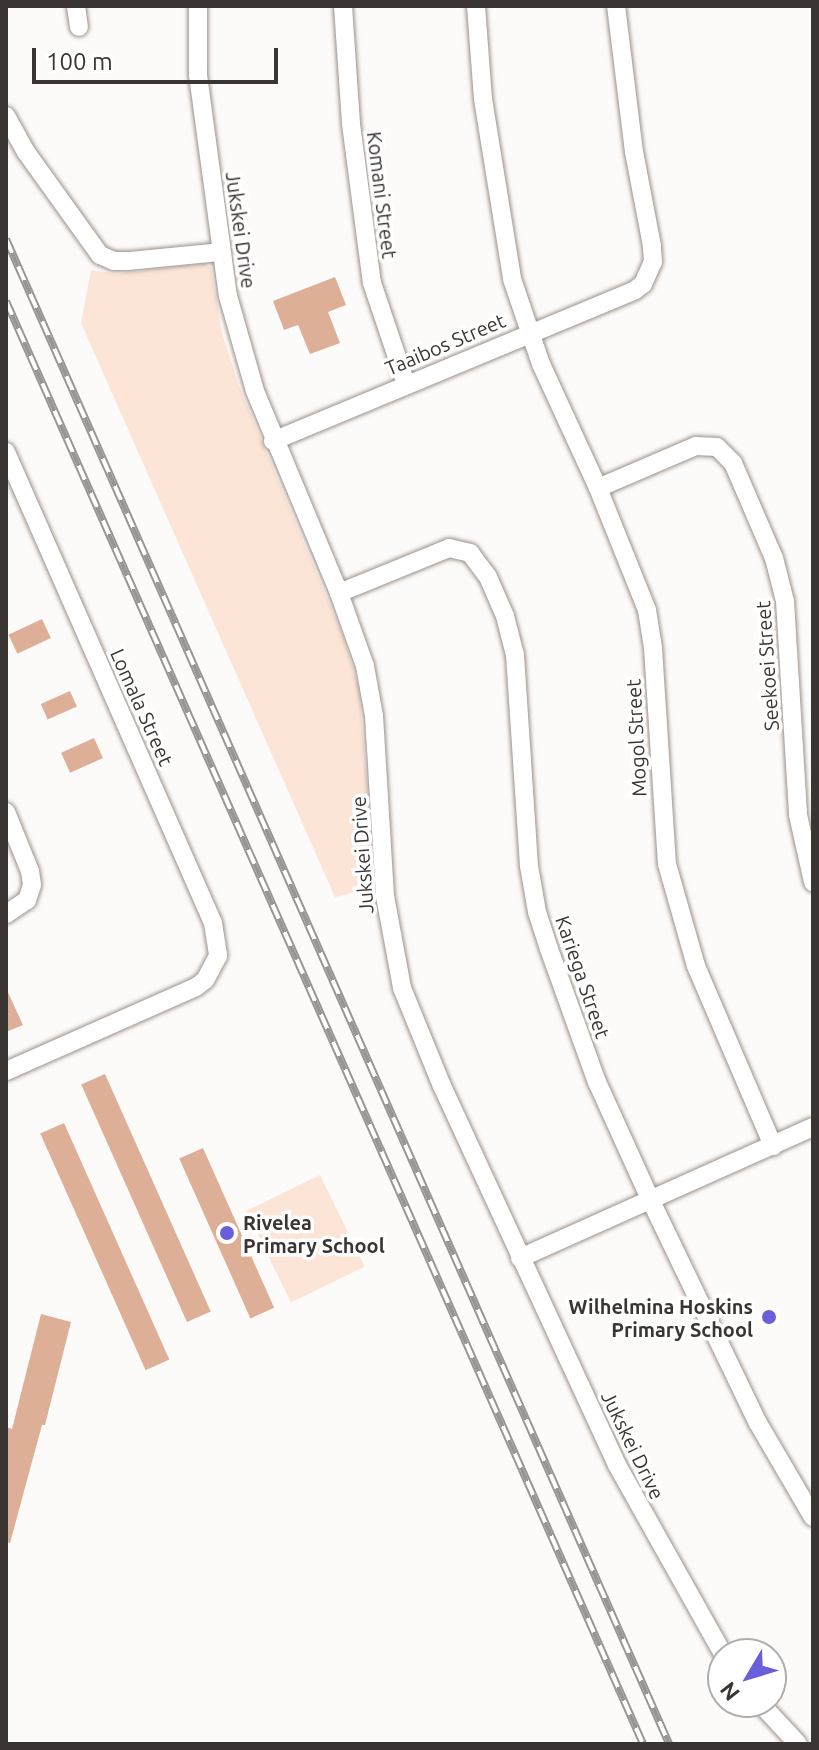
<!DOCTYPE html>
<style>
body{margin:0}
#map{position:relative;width:819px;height:1750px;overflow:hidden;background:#fdfbf9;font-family:Ubuntu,sans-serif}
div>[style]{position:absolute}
.green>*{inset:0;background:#fce4d7;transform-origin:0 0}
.building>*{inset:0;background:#deaf97;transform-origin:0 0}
.roads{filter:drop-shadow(0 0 2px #9c9089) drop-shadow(0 0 2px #9c9089)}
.minor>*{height:18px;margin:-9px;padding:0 9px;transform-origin:9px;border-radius:9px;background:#fff}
.rail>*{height:8px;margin-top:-4px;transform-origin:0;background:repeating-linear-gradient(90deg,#fff 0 15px,#999593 0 30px);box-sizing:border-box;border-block:2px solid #999593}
.dots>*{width:22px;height:22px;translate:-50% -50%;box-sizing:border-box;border:4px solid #fff;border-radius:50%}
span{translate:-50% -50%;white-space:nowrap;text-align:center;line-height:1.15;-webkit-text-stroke:7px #fff;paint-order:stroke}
.street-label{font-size:20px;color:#3a3432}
.poi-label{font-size:20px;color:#3a3432;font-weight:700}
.left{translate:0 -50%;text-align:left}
.right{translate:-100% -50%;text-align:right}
.frame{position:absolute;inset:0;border:8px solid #3a3432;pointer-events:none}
.north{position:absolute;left:707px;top:1638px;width:80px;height:80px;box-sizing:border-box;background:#fff;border:2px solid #b0aead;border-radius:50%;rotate:232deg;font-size:22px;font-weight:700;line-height:32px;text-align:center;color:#3a3432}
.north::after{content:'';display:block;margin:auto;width:28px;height:36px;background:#6b5fd9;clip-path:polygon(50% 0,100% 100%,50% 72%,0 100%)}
.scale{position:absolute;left:32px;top:48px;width:246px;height:36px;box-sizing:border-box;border:4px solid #3a3432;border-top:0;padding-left:10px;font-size:24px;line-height:28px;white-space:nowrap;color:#3a3432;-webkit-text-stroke:6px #fff;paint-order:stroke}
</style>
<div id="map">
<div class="green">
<div style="clip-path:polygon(204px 263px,211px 268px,222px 333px,239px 386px,344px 639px,359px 689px,376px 888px,335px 897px,81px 323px,91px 270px,117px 274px)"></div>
<div style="left:320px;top:1175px;width:102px;height:82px;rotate:64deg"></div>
</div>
<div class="building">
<div style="clip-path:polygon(335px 277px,346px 305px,328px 312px,340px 343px,310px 354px,298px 325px,284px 330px,273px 301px)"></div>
<div style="left:42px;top:619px;width:21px;height:37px;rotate:65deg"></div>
<div style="left:70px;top:691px;width:17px;height:32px;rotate:66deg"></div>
<div style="left:94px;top:738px;width:22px;height:36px;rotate:66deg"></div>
<div style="clip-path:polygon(6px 988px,23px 1025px,6px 1032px)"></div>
<div style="left:105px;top:1074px;width:260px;height:26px;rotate:66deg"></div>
<div style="left:64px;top:1123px;width:259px;height:26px;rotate:66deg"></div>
<div style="left:203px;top:1148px;width:175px;height:26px;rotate:66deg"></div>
<div style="clip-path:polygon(41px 1314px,71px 1322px,45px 1425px,42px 1425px,10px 1543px,6px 1542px,6px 1427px,12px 1429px)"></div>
</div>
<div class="roads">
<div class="minor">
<div style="left:76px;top:6px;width:21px;rotate:82deg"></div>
<div style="left:198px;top:6px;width:69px;rotate:90deg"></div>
<div style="left:198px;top:75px;width:223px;rotate:82.3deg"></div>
<div style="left:228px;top:296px;width:99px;rotate:74.1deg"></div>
<div style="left:255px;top:391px;width:219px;rotate:67.4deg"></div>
<div style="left:339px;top:593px;width:77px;rotate:70.4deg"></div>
<div style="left:365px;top:666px;width:51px;rotate:79.8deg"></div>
<div style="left:374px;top:716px;width:180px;rotate:86.5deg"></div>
<div style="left:385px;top:896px;width:94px;rotate:79.5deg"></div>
<div style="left:402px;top:988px;width:106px;rotate:67.8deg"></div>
<div style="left:442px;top:1086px;width:417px;rotate:65.2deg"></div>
<div style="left:617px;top:1465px;width:217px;rotate:60.7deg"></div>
<div style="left:343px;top:6px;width:118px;rotate:86.1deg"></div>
<div style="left:351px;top:124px;width:160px;rotate:82.5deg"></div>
<div style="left:372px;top:283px;width:107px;rotate:71.4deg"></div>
<div style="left:476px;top:6px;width:93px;rotate:85.7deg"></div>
<div style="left:483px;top:99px;width:182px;rotate:80.8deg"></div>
<div style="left:512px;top:279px;width:90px;rotate:71.2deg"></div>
<div style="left:541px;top:364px;width:136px;rotate:65.3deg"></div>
<div style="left:598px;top:488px;width:131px;rotate:68.1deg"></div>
<div style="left:647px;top:610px;width:38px;rotate:81deg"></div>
<div style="left:653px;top:648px;width:216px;rotate:86.3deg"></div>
<div style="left:667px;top:864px;width:106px;rotate:74.1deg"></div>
<div style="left:696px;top:966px;width:196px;rotate:66.8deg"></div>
<div style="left:6px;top:116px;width:41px;rotate:60.9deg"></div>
<div style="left:26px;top:152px;width:127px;rotate:54.3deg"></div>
<div style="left:100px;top:255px;width:15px;rotate:23deg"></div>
<div style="left:114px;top:261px;width:15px"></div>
<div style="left:129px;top:261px;width:92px;rotate:-5.6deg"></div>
<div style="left:273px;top:441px;width:392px;rotate:-22.6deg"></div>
<div style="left:635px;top:290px;width:10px;rotate:-37deg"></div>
<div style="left:643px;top:284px;width:24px;rotate:-66deg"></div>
<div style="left:653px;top:262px;width:16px;rotate:-94deg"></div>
<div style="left:652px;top:246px;width:96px;rotate:-100.8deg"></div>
<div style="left:634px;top:152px;width:147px;rotate:-97deg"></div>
<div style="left:6px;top:452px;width:514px;rotate:66.27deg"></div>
<div style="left:213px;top:923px;width:33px;rotate:81deg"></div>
<div style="left:218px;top:956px;width:27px;rotate:118deg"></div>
<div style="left:205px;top:980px;width:11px;rotate:142deg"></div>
<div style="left:196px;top:987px;width:208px;rotate:156.1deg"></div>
<div style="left:598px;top:488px;width:107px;rotate:-23.2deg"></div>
<div style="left:696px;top:446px;width:21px;rotate:3deg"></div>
<div style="left:717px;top:447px;width:23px;rotate:45deg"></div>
<div style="left:733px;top:463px;width:103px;rotate:66.7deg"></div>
<div style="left:774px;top:558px;width:44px;rotate:75.7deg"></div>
<div style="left:785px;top:601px;width:214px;rotate:86.5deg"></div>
<div style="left:798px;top:815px;width:69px;rotate:77.4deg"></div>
<div style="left:339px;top:593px;width:119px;rotate:-22.2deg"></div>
<div style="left:449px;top:548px;width:22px;rotate:13deg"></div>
<div style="left:470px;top:553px;width:30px;rotate:53deg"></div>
<div style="left:488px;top:577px;width:43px;rotate:66.4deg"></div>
<div style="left:505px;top:616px;width:40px;rotate:75.6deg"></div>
<div style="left:515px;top:655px;width:211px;rotate:86.2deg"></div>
<div style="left:529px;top:866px;width:47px;rotate:80.1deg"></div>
<div style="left:537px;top:912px;width:39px;rotate:72deg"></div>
<div style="left:549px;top:949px;width:141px;rotate:70.2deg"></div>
<div style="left:597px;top:1082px;width:131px;rotate:65.6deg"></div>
<div style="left:651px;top:1201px;width:246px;rotate:64.3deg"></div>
<div style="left:758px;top:1423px;width:109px;rotate:59.7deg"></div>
<div style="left:6px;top:812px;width:64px;rotate:67.9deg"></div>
<div style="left:30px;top:871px;width:14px;rotate:82deg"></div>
<div style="left:32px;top:885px;width:16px;rotate:108deg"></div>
<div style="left:27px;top:900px;width:25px;rotate:146deg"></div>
<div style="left:520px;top:1258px;width:321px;rotate:-24.1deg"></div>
<div style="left:759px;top:1702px;width:57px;rotate:47.1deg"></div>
</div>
</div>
<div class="rail">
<div style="left:6px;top:239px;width:1645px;rotate:66.22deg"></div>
<div style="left:6px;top:301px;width:1577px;rotate:66.18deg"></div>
</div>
<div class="dots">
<div style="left:227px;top:1233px;background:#6b5fd9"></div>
<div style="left:769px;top:1317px;background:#6b5fd9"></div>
</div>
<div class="street-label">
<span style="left:382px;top:195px;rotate:83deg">Komani Street</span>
<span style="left:241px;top:230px;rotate:82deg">Jukskei Drive</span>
<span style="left:445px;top:344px;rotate:-23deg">Taaibos Street</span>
<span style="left:767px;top:666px;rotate:-94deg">Seekoei Street</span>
<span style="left:142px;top:707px;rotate:66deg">Lomala Street</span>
<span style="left:636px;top:738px;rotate:-93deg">Mogol Street</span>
<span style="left:362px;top:855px;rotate:-94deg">Jukskei Drive</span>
<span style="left:583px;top:977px;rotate:71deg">Kariega Street</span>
<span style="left:633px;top:1445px;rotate:64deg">Jukskei Drive</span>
</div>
<div class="poi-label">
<span class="left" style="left:243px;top:1234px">Rivelea<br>Primary School</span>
<span class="right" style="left:753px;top:1318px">Wilhelmina Hoskins<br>Primary School</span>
</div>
<div class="frame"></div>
<div class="north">N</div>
<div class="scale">100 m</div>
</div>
